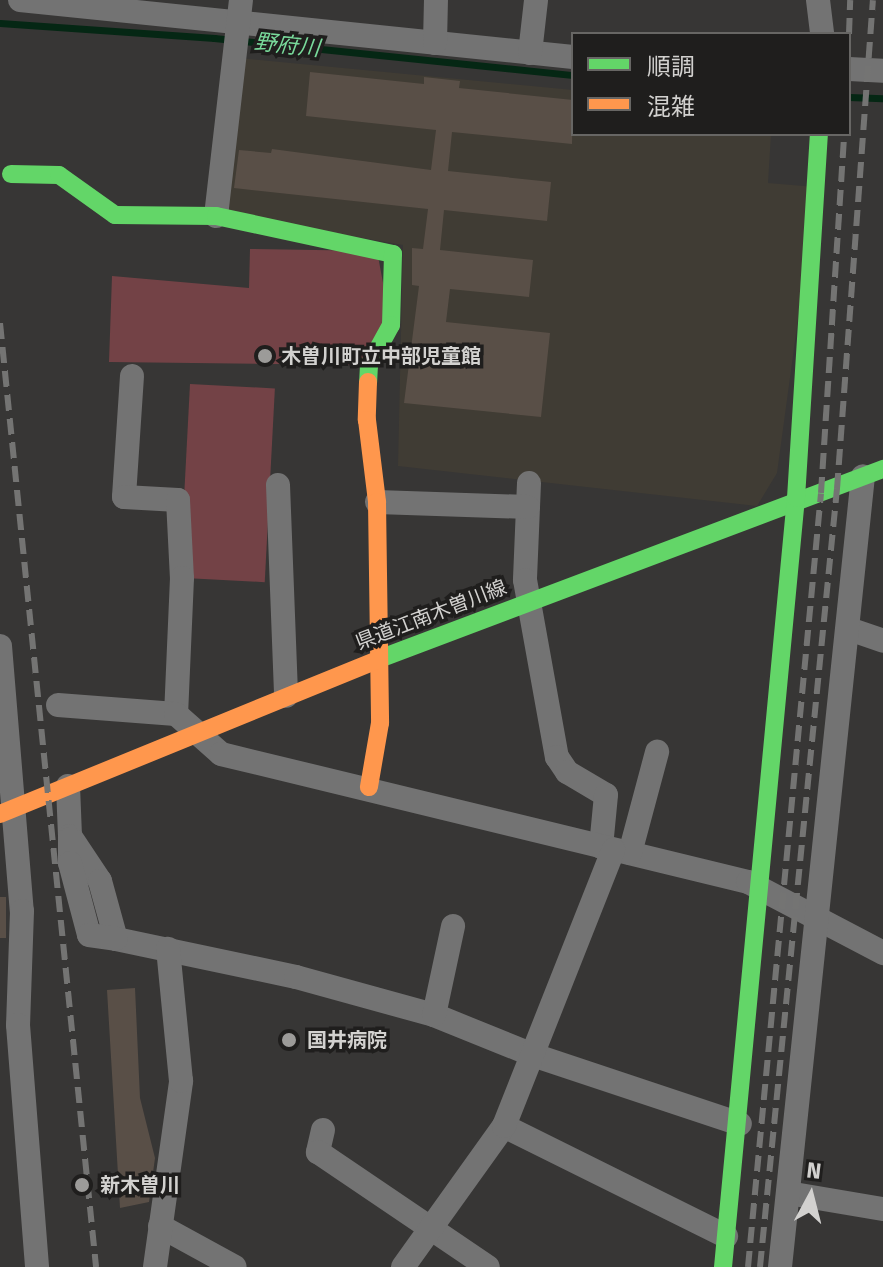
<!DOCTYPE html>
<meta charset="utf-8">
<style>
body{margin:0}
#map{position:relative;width:883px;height:1267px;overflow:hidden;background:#373635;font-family:"Fira Sans","Noto Sans JP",sans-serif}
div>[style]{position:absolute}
.built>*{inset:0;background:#403c34}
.green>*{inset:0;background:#734246;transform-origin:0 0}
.stream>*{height:7px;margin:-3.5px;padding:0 3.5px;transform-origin:3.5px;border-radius:3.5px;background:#052714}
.building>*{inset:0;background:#594f47;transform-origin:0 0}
.street>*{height:24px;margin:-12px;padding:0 12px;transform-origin:12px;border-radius:12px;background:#737373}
.fast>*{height:18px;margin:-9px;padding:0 9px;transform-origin:9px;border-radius:9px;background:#63d668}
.slow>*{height:18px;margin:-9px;padding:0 9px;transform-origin:9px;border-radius:9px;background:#ff974d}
.rail>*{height:6px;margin-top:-3px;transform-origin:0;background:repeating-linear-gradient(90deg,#747473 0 16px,transparent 0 24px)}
.dots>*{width:22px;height:22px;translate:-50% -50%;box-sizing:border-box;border:4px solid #1f1e1d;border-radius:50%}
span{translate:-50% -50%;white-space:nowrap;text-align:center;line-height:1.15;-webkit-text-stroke:7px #1f1e1d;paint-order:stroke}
.poi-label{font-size:20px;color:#d2d1cf;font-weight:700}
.left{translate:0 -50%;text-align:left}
.street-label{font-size:20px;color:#d2d1cf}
.water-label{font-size:22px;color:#79da9b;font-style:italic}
.legend{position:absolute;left:571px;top:32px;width:280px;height:104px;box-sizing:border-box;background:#1f1e1d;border:2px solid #676664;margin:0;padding:10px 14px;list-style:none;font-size:24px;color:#d2d1cf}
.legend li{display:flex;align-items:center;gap:16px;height:40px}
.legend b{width:40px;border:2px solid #676664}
.north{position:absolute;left:771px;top:1155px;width:80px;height:80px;-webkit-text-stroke:6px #1f1e1d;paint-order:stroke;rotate:7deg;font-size:22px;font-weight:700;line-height:32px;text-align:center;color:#d2d1cf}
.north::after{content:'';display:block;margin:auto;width:28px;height:36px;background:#d2d1cf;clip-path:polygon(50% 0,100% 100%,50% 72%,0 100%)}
</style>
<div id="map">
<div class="built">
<div style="clip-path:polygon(239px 58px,573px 90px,573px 134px,771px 134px,768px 183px,816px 187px,777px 473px,757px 506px,398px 466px,403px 245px,217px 213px)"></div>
</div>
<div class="green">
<div style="clip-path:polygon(250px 249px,377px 251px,391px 325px,369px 365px,109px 362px,112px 276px,249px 288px)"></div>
<div style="left:190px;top:384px;width:85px;height:194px;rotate:3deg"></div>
</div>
<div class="stream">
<div style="left:0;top:23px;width:215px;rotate:4deg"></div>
<div style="left:214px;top:38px;width:361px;rotate:5.9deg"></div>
<div style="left:849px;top:97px;width:34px;rotate:2deg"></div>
</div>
<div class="building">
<div style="clip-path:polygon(310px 72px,424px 84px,424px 77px,460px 81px,459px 88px,573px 100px,572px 144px,452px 132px,448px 171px,551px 182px,547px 221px,444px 210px,440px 250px,533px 260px,529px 297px,450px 289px,446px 322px,550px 333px,541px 417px,404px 403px,419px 286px,412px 285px,412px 248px,423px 249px,428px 209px,234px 188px,239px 150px,271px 153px,272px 149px,431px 170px,436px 130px,306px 116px)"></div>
<div style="left:0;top:897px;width:6px;height:41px"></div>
<div style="clip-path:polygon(135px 988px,140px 1098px,155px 1158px,149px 1202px,120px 1208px,107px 990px)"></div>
</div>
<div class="street">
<div style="left:20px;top:0;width:556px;rotate:5.88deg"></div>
<div style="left:818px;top:0;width:34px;rotate:83deg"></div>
<div style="left:435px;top:43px;width:43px;rotate:-88.7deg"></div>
<div style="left:530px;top:53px;width:53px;rotate:-83.5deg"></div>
<div style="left:849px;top:69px;width:34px;rotate:3deg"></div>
<div style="left:216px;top:216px;width:217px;rotate:-83.4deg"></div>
<div style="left:132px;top:376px;width:121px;rotate:93.8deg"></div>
<div style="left:124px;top:497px;width:54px;rotate:3.2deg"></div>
<div style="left:178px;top:500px;width:78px;rotate:87.1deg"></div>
<div style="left:182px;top:578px;width:136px;rotate:92.5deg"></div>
<div style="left:529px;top:483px;width:97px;rotate:92.4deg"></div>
<div style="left:525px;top:580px;width:180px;rotate:79.8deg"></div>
<div style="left:557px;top:757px;width:18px;rotate:56deg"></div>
<div style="left:567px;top:772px;width:45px;rotate:30.5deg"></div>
<div style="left:606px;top:795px;width:52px;rotate:95.5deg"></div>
<div style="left:278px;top:485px;width:211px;rotate:87.8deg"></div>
<div style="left:377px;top:502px;width:151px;rotate:1.9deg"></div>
<div style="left:849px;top:629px;width:36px;rotate:19deg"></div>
<div style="left:0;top:646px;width:266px;rotate:85.3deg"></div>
<div style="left:22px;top:911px;width:114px;rotate:92deg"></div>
<div style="left:18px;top:1025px;width:243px;rotate:85.5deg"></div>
<div style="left:58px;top:705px;width:118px;rotate:4.4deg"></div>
<div style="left:176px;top:714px;width:60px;rotate:41.6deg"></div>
<div style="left:221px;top:754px;width:542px;rotate:13.65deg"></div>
<div style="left:748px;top:882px;width:153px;rotate:27.7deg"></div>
<div style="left:68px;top:786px;width:50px;rotate:87.7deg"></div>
<div style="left:70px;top:836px;width:54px;rotate:56.3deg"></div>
<div style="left:100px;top:881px;width:60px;rotate:74.6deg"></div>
<div style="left:116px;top:939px;width:184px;rotate:11.9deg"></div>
<div style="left:296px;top:977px;width:143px;rotate:15.4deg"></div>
<div style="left:434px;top:1015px;width:107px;rotate:22deg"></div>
<div style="left:533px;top:1055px;width:218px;rotate:18.4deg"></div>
<div style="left:70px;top:839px;width:24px;rotate:90deg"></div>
<div style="left:70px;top:863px;width:74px;rotate:75.2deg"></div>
<div style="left:89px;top:935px;width:27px;rotate:8deg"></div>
<div style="left:630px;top:853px;width:105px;rotate:-75deg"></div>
<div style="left:434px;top:1015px;width:91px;rotate:-77.9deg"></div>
<div style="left:504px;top:1126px;width:248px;rotate:26.4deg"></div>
<div style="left:323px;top:1130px;width:23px;rotate:103deg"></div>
<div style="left:318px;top:1152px;width:205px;rotate:34.1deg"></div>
<div style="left:788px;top:1193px;width:96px;rotate:9.6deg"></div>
<div style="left:160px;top:1226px;width:85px;rotate:28.7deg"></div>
<div style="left:155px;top:1267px;width:188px;rotate:-82deg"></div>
<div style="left:181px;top:1081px;width:133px;rotate:-95.6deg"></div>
<div style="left:403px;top:1267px;width:173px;rotate:-54.4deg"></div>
<div style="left:504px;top:1126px;width:297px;rotate:-68.4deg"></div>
<div style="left:780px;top:1267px;width:795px;rotate:-84.01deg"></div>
</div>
<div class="fast">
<div style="left:11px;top:174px;width:48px;rotate:1.2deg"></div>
<div style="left:59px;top:175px;width:69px;rotate:35.5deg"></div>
<div style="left:115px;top:215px;width:101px;rotate:0.6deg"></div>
<div style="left:216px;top:216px;width:181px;rotate:12.1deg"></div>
<div style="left:393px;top:254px;width:71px;rotate:91.6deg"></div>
<div style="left:391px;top:325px;width:46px;rotate:118.8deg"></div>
<div style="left:369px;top:365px;width:17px;rotate:93deg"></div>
<div style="left:379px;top:659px;width:539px;rotate:-20.66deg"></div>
<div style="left:723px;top:1267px;width:772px;rotate:-84.58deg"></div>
<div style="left:796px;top:498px;width:365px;rotate:-86.4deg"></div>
</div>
<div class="slow">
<div style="left:368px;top:382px;width:38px;rotate:92deg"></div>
<div style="left:367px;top:420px;width:83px;rotate:83deg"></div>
<div style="left:377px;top:502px;width:221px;rotate:89.2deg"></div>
<div style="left:380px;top:723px;width:65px;rotate:99.8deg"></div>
<div style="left:0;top:814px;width:409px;rotate:-22.2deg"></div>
</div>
<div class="rail">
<div style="left:849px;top:34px;width:34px;rotate:-88deg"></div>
<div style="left:0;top:323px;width:949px;rotate:84.19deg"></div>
<div style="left:748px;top:1267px;width:777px;rotate:-84.61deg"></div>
<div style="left:821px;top:493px;width:360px;rotate:-86.3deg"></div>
<div style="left:760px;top:1267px;width:782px;rotate:-84.35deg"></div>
<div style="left:837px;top:489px;width:490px;rotate:-85.8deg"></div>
</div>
<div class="dots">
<div style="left:265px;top:356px;background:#9c9b99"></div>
<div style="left:289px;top:1040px;background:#9c9b99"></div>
<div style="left:82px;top:1185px;background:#9c9b99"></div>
</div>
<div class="poi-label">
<span class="left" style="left:281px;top:356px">木曽川町立中部児童館</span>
<span class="left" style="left:307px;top:1040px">国井病院</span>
<span class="left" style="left:100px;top:1185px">新木曽川</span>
</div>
<div class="street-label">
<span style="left:431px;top:615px;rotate:-21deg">県道江南木曽川線</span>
</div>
<div class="water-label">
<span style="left:287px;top:45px;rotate:6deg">野府川</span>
</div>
<ul class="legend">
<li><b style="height:10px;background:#63d668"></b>順調</li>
<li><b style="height:10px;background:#ff974d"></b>混雑</li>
</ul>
<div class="north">N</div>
</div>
